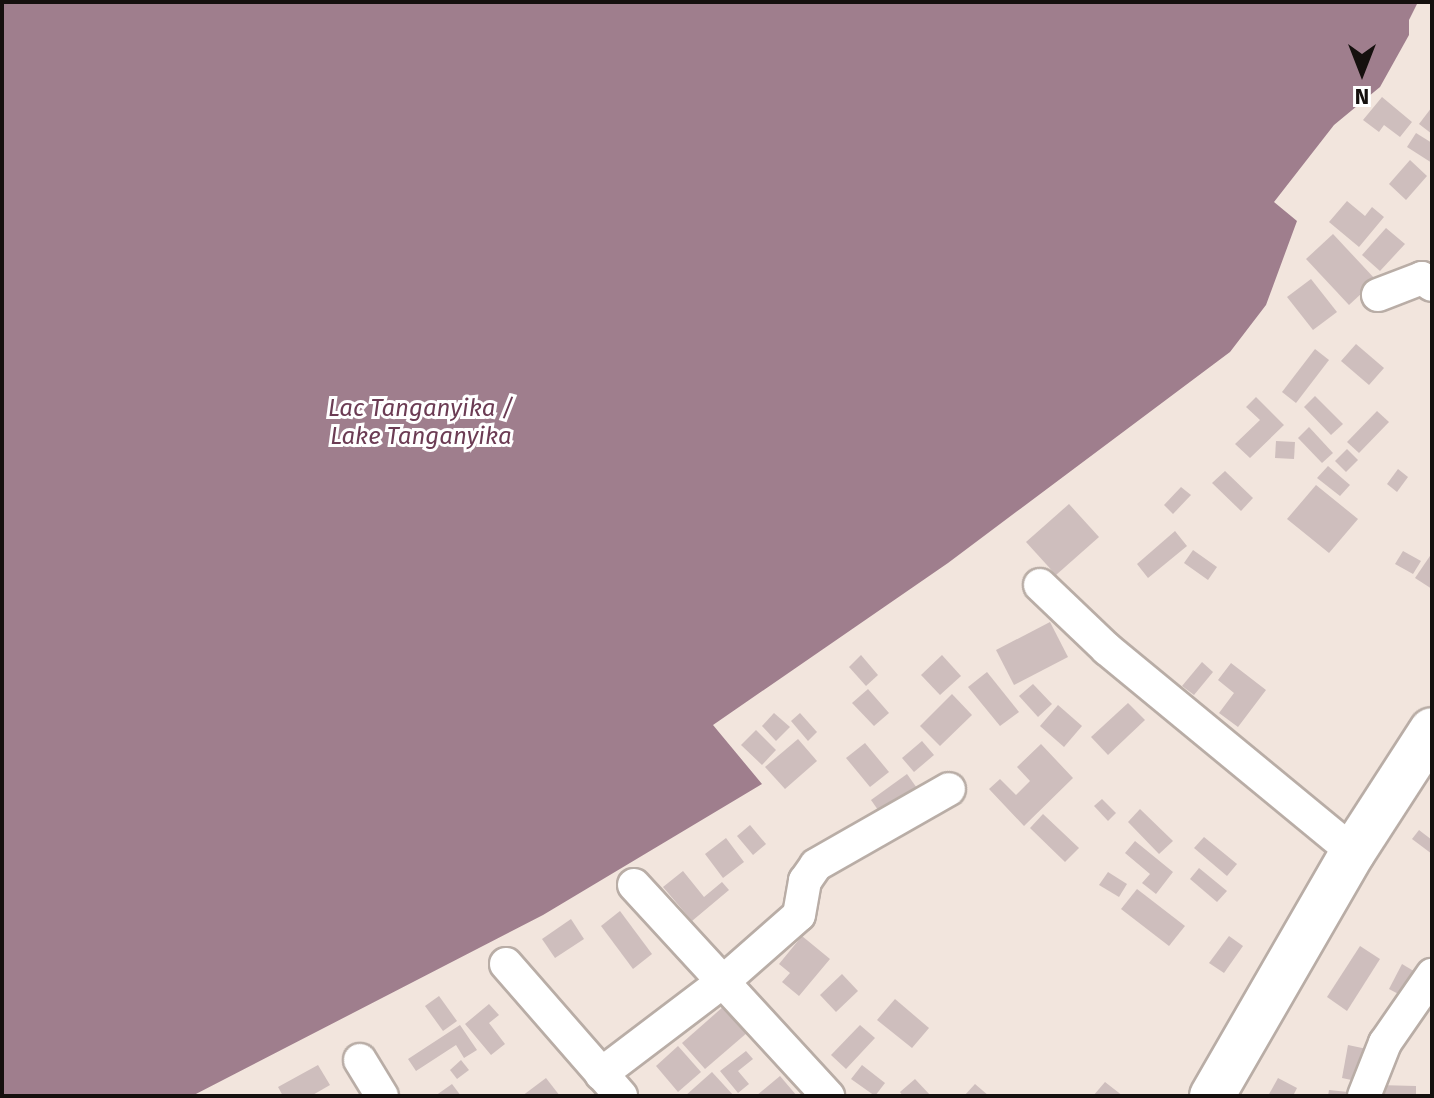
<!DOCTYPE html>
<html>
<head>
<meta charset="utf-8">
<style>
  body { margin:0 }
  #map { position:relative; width:1434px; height:1098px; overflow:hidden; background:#f2e5dd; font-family:"Fira Sans",sans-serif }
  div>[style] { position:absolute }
  .water>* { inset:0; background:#9f7e8d }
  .building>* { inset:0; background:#cebebd }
  .roads { filter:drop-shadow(2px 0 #b9ada6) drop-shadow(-2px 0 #b9ada6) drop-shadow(0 2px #b9ada6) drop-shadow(0 -2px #b9ada6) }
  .minor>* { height:32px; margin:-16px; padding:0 16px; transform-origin:16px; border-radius:16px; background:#fff }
  .trunk>* { height:44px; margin:-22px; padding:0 22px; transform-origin:22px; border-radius:22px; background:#fff }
  span { translate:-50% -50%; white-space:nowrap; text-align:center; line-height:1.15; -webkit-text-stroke:6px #fff; paint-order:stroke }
  .water-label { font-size:24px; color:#6c3c54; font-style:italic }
  .frame { position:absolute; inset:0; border:4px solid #15100e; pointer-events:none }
  .north { position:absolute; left:1322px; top:32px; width:80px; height:80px; -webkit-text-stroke:6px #fff; paint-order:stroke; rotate:180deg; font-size:22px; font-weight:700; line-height:32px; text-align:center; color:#15100e }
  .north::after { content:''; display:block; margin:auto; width:28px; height:36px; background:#15100e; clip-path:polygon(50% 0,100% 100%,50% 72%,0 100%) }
</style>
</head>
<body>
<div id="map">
  <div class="water">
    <div style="clip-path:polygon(2px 2px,1418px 2px,1409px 20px,1409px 35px,1380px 87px,1334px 125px,1274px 202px,1297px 221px,1266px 305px,1230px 352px,948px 563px,713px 725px,762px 784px,543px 915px,192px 1096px,2px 1096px)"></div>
  </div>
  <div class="building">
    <div style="clip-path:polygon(1382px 97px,1412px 122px,1400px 137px,1384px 125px,1379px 132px,1363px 120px)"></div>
    <div style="clip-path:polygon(1432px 107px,1432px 134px,1419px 124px)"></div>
    <div style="clip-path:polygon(1416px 133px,1432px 143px,1432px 163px,1407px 147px)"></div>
    <div style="clip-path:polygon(1410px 160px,1427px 176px,1406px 200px,1389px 184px)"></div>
    <div style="clip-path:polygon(1347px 201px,1365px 216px,1372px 207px,1384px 217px,1359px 247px,1329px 222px)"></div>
    <div style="clip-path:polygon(1386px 228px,1405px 244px,1380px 271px,1362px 255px)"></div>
    <div style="clip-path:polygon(1333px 234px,1376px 280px,1349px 305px,1306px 259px)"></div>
    <div style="clip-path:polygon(1311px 279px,1337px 312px,1313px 330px,1287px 297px)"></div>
    <div style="clip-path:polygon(1356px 344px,1384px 368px,1369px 385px,1341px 361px)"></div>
    <div style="clip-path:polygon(1315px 349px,1329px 360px,1296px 403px,1282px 392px)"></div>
    <div style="clip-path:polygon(1315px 396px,1343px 424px,1331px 435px,1304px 407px)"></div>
    <div style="clip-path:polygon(1256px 397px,1284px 425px,1250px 458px,1235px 444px,1260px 420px,1246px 407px)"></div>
    <div style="clip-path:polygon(1377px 411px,1389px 422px,1359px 453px,1347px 442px)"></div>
    <div style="clip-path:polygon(1309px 427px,1333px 453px,1322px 463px,1298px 438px)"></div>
    <div style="clip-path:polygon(1276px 441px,1295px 442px,1294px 459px,1275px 458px)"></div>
    <div style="clip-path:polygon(1347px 449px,1358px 460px,1346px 472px,1335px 461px)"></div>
    <div style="clip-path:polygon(1328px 466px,1350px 485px,1340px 496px,1317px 478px)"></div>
    <div style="clip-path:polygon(1398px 469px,1408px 477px,1397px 492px,1387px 484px)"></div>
    <div style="clip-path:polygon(1225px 471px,1253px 498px,1241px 511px,1212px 483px)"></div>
    <div style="clip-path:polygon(1316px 485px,1358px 519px,1329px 553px,1287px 519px)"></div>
    <div style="clip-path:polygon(1181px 487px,1191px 495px,1173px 514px,1164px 505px)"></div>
    <div style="clip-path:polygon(1069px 504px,1099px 537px,1056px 575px,1026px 542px)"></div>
    <div style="clip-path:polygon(1175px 531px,1187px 546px,1148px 578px,1137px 564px)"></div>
    <div style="clip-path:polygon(1193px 550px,1217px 567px,1208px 580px,1184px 563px)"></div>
    <div style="clip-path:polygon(1403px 551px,1421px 561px,1413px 574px,1395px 564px)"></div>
    <div style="clip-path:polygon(1432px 553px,1432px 589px,1415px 578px)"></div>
    <div style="clip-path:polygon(1050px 622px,1068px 657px,1014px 685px,996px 650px)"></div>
    <div style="clip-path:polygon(861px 655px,878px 675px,866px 686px,849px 667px)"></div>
    <div style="clip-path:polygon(942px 655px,961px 676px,940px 695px,921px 675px)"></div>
    <div style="clip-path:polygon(1202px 662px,1213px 672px,1194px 695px,1182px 686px)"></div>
    <div style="clip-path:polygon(1231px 663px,1266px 690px,1238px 727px,1219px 713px,1234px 693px,1218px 680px)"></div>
    <div style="clip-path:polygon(987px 672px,1019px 712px,1000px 726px,968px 687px)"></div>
    <div style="clip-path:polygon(1033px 684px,1052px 704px,1038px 717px,1019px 696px)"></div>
    <div style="clip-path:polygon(868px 689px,889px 713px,874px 726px,852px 703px)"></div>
    <div style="clip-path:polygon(952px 694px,972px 715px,940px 746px,920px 726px)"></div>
    <div style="clip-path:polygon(1128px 703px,1145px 720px,1108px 755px,1091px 737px)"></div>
    <div style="clip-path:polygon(1058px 705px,1082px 726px,1064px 747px,1040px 726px)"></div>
    <div style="clip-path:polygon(774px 713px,790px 727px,776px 741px,762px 726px)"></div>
    <div style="clip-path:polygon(800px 713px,817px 732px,808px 741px,791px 721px)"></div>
    <div style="clip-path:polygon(756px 730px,776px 750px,762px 765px,741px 745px)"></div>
    <div style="clip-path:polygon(798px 739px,817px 761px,785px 789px,765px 767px)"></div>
    <div style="clip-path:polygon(922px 741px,934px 755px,914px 772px,902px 758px)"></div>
    <div style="clip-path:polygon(865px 743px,889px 772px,870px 787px,846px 758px)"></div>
    <div style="clip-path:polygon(1041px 744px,1073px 778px,1024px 826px,989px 789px,1000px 779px,1016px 795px,1030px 781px,1017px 767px)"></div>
    <div style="clip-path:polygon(907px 774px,919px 791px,883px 817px,871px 800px)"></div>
    <div style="clip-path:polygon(1102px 799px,1116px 813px,1108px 821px,1094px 806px)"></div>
    <div style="clip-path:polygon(1140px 809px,1173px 841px,1159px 854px,1128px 822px)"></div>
    <div style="clip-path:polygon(1043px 814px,1079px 848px,1065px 862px,1030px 828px)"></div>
    <div style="clip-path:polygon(750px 825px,766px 844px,753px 855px,737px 836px)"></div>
    <div style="clip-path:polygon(1419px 830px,1432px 840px,1432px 854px,1412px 839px)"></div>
    <div style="clip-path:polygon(1204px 837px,1237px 864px,1227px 876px,1194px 848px)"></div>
    <div style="clip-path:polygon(726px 838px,744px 862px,723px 878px,705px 854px)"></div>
    <div style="clip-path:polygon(1135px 841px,1173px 872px,1156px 894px,1142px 883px,1150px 874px,1125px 853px)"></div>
    <div style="clip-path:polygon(1199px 868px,1227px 891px,1217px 902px,1190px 879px)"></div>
    <div style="clip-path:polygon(683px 871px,704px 897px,722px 882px,729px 890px,692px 921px,663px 887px)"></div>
    <div style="clip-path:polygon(1108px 872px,1127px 884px,1119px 897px,1099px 885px)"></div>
    <div style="clip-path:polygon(1137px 889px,1185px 926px,1169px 946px,1121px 909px)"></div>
    <div style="clip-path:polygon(620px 911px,652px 954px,633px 969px,601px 926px)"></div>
    <div style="clip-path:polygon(571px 919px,584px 939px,555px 958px,542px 939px)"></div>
    <div style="clip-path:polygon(802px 936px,830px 959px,799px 996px,782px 982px,790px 973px,779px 964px)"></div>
    <div style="clip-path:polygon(1229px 936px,1243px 946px,1224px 973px,1209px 963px)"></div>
    <div style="clip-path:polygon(1360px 946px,1380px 959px,1347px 1011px,1327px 997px)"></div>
    <div style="clip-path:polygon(1402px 964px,1417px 973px,1404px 997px,1389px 989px)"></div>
    <div style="clip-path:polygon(842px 974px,858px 991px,836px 1012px,820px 995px)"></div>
    <div style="clip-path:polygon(439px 996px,457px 1021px,443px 1031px,425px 1006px)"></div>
    <div style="clip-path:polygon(895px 999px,929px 1028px,912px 1048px,877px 1020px)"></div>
    <div style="clip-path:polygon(489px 1004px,499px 1015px,489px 1023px,505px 1044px,491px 1055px,465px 1024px)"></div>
    <div style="clip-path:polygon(724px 1006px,748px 1032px,705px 1069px,682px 1043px)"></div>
    <div style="clip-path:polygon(460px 1025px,477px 1050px,464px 1058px,456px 1045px,416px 1071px,408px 1059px)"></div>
    <div style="clip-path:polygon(860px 1025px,875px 1038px,846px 1069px,831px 1055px)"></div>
    <div style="clip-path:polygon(1348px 1045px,1367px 1049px,1361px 1082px,1342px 1078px)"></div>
    <div style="clip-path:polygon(678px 1046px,701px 1072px,678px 1092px,656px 1066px)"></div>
    <div style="clip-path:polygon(746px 1051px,753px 1059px,738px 1071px,749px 1084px,738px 1093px,720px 1071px)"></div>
    <div style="clip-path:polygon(461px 1060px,469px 1070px,457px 1079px,450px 1070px)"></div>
    <div style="clip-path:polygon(318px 1065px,330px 1085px,311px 1096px,283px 1096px,278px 1087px)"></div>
    <div style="clip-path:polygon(862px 1065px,885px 1083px,875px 1096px,851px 1079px)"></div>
    <div style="clip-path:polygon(712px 1072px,734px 1096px,685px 1096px)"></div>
    <div style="clip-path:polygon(780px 1076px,797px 1096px,756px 1096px)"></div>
    <div style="clip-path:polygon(546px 1078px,560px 1096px,522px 1096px)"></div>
    <div style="clip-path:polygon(1278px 1078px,1297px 1088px,1293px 1096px,1268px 1096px)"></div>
    <div style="clip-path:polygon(915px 1079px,931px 1096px,903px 1096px,900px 1092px)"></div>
    <div style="clip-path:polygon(1105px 1082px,1123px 1096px,1093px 1096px)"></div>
    <div style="clip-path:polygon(452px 1084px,461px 1096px,435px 1096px)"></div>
    <div style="clip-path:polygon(975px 1084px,989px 1096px,964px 1096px)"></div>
    <div style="clip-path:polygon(1378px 1085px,1416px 1086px,1416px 1096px,1377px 1096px)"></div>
    <div style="clip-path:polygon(1329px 1090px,1348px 1092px,1348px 1096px,1328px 1096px)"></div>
  </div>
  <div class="roads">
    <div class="minor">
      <div style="left:1378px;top:295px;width:47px;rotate:-21.1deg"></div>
      <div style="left:1422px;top:278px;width:12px;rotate:35deg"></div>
      <div style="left:1040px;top:585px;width:93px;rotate:43.7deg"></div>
      <div style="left:1107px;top:649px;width:319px;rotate:39.5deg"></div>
      <div style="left:634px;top:885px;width:287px;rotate:47.4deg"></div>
      <div style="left:506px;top:964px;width:175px;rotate:48.9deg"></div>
      <div style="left:360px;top:1060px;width:42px;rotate:58.6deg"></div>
      <div style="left:601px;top:1074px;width:156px;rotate:-37.2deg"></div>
      <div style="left:725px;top:980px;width:98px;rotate:-41.3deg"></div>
      <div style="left:799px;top:915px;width:35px;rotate:-80deg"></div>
      <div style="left:805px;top:881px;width:19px;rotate:-55deg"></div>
      <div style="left:816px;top:865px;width:153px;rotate:-29.7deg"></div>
      <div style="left:1364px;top:1096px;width:57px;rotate:-68.4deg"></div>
      <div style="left:1385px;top:1043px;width:83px;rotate:-55.3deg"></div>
    </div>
    <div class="trunk">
      <div style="left:1212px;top:1096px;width:282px;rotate:-60deg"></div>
      <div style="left:1353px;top:852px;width:145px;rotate:-57.1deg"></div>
    </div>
  </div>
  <div class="water-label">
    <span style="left:421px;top:423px">Lac Tanganyika /<br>Lake Tanganyika</span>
  </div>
  <div class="frame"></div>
  <div class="north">N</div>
</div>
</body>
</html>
